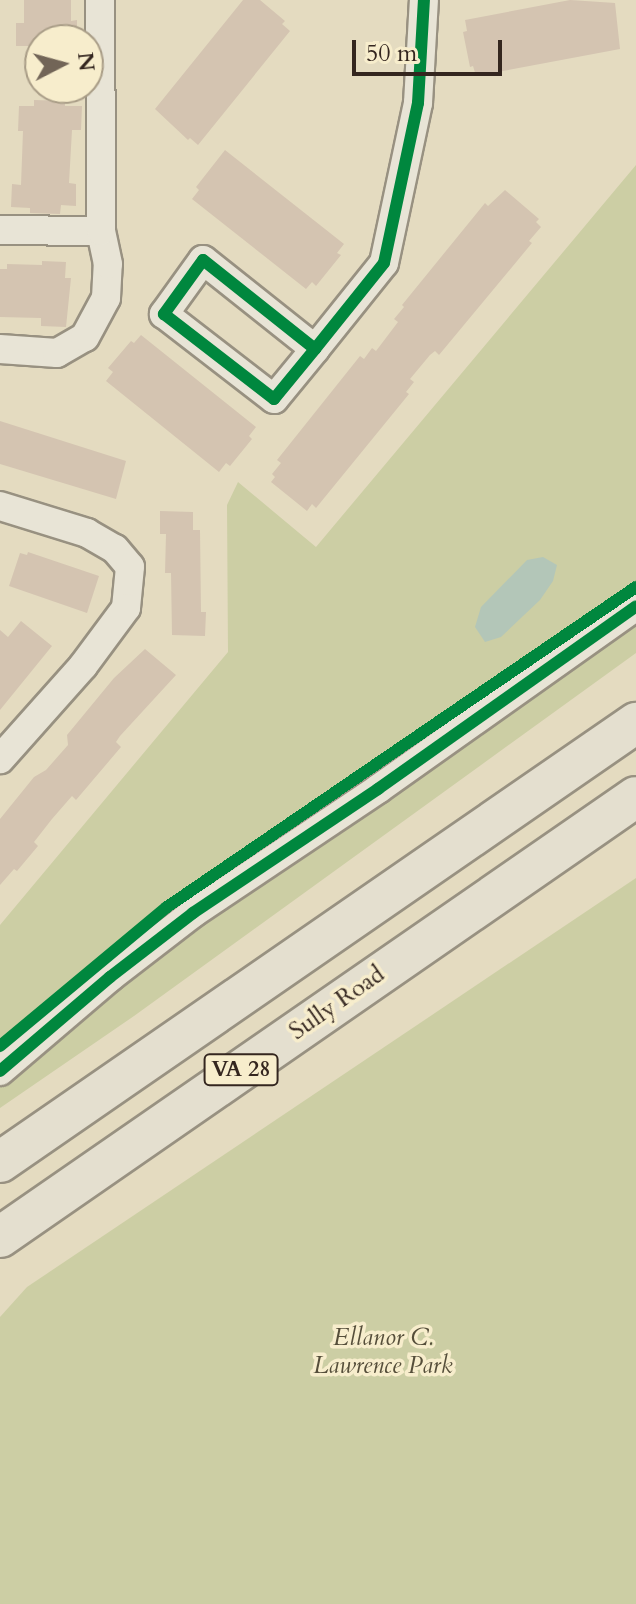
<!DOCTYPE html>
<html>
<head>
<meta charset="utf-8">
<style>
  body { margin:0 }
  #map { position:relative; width:636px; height:1604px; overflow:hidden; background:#e4dbc0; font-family:Cardo,serif }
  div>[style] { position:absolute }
  .green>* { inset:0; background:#cccea4 }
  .water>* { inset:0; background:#b3c6b8 }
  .building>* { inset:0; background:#d4c4b1 }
  .roads { filter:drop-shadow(2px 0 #989181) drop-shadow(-2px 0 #989181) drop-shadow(0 2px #989181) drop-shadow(0 -2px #989181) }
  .minor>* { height:28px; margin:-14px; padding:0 14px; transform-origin:14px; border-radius:14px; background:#e8e4d6 }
  .highway>* { height:40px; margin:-20px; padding:0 20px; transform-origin:20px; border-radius:20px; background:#e4dfcf }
  .cycleway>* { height:12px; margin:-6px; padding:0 6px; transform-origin:6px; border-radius:6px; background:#00873e }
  span { translate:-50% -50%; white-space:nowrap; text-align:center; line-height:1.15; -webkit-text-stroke:7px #f7edcc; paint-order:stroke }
  .shield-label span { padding:2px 6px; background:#f7edcc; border:2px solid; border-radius:6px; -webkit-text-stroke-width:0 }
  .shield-label { font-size:22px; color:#34261f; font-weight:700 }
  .street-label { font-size:24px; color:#34261f }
  .park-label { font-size:24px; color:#554e3a; font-style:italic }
  .north { position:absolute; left:24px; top:24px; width:80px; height:80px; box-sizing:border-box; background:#f7edcc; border:2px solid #a99d87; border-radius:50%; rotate:84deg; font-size:22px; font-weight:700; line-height:32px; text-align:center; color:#34261f }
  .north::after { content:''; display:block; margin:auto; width:28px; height:36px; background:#726557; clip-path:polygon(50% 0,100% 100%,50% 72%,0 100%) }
  .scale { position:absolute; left:352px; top:40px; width:150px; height:36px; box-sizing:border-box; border:4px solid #34261f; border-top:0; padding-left:10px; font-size:24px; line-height:28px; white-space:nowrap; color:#34261f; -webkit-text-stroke:6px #f7edcc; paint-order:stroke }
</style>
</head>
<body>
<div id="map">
  <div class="green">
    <div style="clip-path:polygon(636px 165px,636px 653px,134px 1016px,0 1108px,0 925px,228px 652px,227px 505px,238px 482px,316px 547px)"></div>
    <div style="clip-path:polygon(636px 878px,636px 1604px,0 1604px,0 1317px,27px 1287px)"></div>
  </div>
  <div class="water">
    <div style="clip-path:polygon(543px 557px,557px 565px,553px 581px,540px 600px,501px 637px,485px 642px,475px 627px,481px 607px,527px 560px)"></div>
  </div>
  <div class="building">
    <div style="clip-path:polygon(24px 0,71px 0,71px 21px,77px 20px,77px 40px,40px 40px,40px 46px,16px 46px,16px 23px,24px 23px)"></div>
    <div style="clip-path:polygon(243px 0,260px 0,285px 21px,282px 24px,290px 31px,198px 145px,190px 138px,188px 140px,155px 109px)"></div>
    <div style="clip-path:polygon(570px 0,615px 3px,620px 49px,476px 76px,473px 66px,470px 67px,463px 32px,467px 31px,465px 20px)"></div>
    <div style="clip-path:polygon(34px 100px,65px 101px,65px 106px,82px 106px,81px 130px,72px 130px,69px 183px,76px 184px,76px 206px,61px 205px,60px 214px,30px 213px,30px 208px,11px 207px,12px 184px,21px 185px,23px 131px,18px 131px,19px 106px,34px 106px)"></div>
    <div style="clip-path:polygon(225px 150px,344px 244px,337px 253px,341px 255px,316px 286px,312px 282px,306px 289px,192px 199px,199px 190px,196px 187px)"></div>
    <div style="clip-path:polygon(505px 190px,539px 219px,536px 222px,541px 227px,529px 241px,532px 243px,439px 355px,435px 351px,430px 355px,410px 379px,414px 382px,406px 392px,409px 394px,316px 508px,312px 504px,307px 511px,271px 482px,275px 477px,272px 474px,281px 463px,277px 460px,360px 356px,364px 359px,372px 348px,376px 351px,398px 322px,394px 319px,404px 307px,402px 305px,485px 203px,488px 206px)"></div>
    <div style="clip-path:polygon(42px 261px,66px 262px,65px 278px,71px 278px,66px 327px,41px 326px,41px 318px,0 317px,0 269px,7px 269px,7px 264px,42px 265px)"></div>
    <div style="clip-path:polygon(141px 335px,256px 427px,249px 436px,252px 439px,230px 466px,226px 463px,219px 472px,106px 381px,113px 372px,108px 368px,131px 341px,134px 343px)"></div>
    <div style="clip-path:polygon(0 421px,126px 461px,116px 499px,0 464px)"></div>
    <div style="clip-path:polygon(160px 511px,193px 512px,193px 530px,200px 530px,201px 612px,206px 612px,205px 636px,172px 635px,171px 573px,165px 573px,166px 534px,160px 534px)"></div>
    <div style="clip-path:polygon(28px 552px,99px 576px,87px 613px,9px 586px,20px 553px,27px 555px)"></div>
    <div style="clip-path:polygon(21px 621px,52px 646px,0 710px,0 630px,8px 637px)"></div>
    <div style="clip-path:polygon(145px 649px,176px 675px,120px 736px,116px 742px,121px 747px,76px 800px,72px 796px,52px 819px,34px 842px,38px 846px,17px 871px,14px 869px,0 885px,0 819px,34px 777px,46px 770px,68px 745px,67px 735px,114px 678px)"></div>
  </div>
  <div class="roads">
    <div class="minor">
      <div style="left:0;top:230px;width:101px;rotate:0.6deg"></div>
      <div style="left:0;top:349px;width:57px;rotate:4deg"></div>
      <div style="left:57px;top:353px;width:32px;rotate:-30deg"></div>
      <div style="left:85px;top:337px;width:44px;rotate:-61.7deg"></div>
      <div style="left:106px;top:298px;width:34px;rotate:-87deg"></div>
      <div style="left:108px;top:264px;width:34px;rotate:-102deg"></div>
      <div style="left:101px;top:231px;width:231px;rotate:-90.2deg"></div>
      <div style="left:315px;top:349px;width:143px;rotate:-141.5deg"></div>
      <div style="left:203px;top:260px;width:67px;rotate:125.8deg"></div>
      <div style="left:164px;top:314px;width:139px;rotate:37.7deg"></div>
      <div style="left:274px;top:399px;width:65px;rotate:-50.6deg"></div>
      <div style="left:315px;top:349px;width:110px;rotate:-51.3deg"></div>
      <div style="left:384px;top:263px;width:164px;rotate:-78deg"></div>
      <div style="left:418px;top:103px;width:103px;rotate:-86.7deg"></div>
      <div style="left:0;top:506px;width:91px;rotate:17.2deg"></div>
      <div style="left:87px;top:533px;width:32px;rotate:30deg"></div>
      <div style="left:115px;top:549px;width:23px;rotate:50deg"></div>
      <div style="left:130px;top:567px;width:41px;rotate:95.6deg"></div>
      <div style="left:126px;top:608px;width:72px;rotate:126.6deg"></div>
      <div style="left:83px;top:666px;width:125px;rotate:131.7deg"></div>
      <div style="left:0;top:1071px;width:145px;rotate:-40.5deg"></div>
      <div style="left:110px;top:977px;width:105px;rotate:-37.6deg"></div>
      <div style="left:193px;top:913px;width:223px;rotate:-33.8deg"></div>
      <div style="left:378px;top:789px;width:316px;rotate:-35.3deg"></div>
    </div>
    <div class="highway">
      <div style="left:0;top:1162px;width:773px;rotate:-34.62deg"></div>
      <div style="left:0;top:1237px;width:773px;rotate:-34.68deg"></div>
    </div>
  </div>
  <div class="cycleway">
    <div style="left:315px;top:349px;width:143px;rotate:-141.5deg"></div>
    <div style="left:203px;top:260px;width:67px;rotate:125.8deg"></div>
    <div style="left:164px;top:314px;width:139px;rotate:37.7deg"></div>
    <div style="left:274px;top:399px;width:65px;rotate:-50.6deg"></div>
    <div style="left:315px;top:349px;width:110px;rotate:-51.3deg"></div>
    <div style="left:384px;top:263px;width:164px;rotate:-78deg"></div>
    <div style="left:418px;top:103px;width:103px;rotate:-86.7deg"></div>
    <div style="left:0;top:1046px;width:217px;rotate:-39.8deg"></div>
    <div style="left:167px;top:907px;width:568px;rotate:-34.31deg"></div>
    <div style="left:0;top:1071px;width:145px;rotate:-40.5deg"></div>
    <div style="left:110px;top:977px;width:105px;rotate:-37.6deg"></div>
    <div style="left:193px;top:913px;width:223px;rotate:-33.8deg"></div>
    <div style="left:378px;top:789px;width:316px;rotate:-35.3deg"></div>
  </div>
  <div class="shield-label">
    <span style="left:241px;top:1070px">VA 28</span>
  </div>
  <div class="street-label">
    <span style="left:337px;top:1003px;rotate:-35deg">Sully Road</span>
  </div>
  <div class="park-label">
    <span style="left:383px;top:1352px">Ellanor C.<br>Lawrence Park</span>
  </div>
  <div class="north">N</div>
  <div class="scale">50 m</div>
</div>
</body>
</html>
